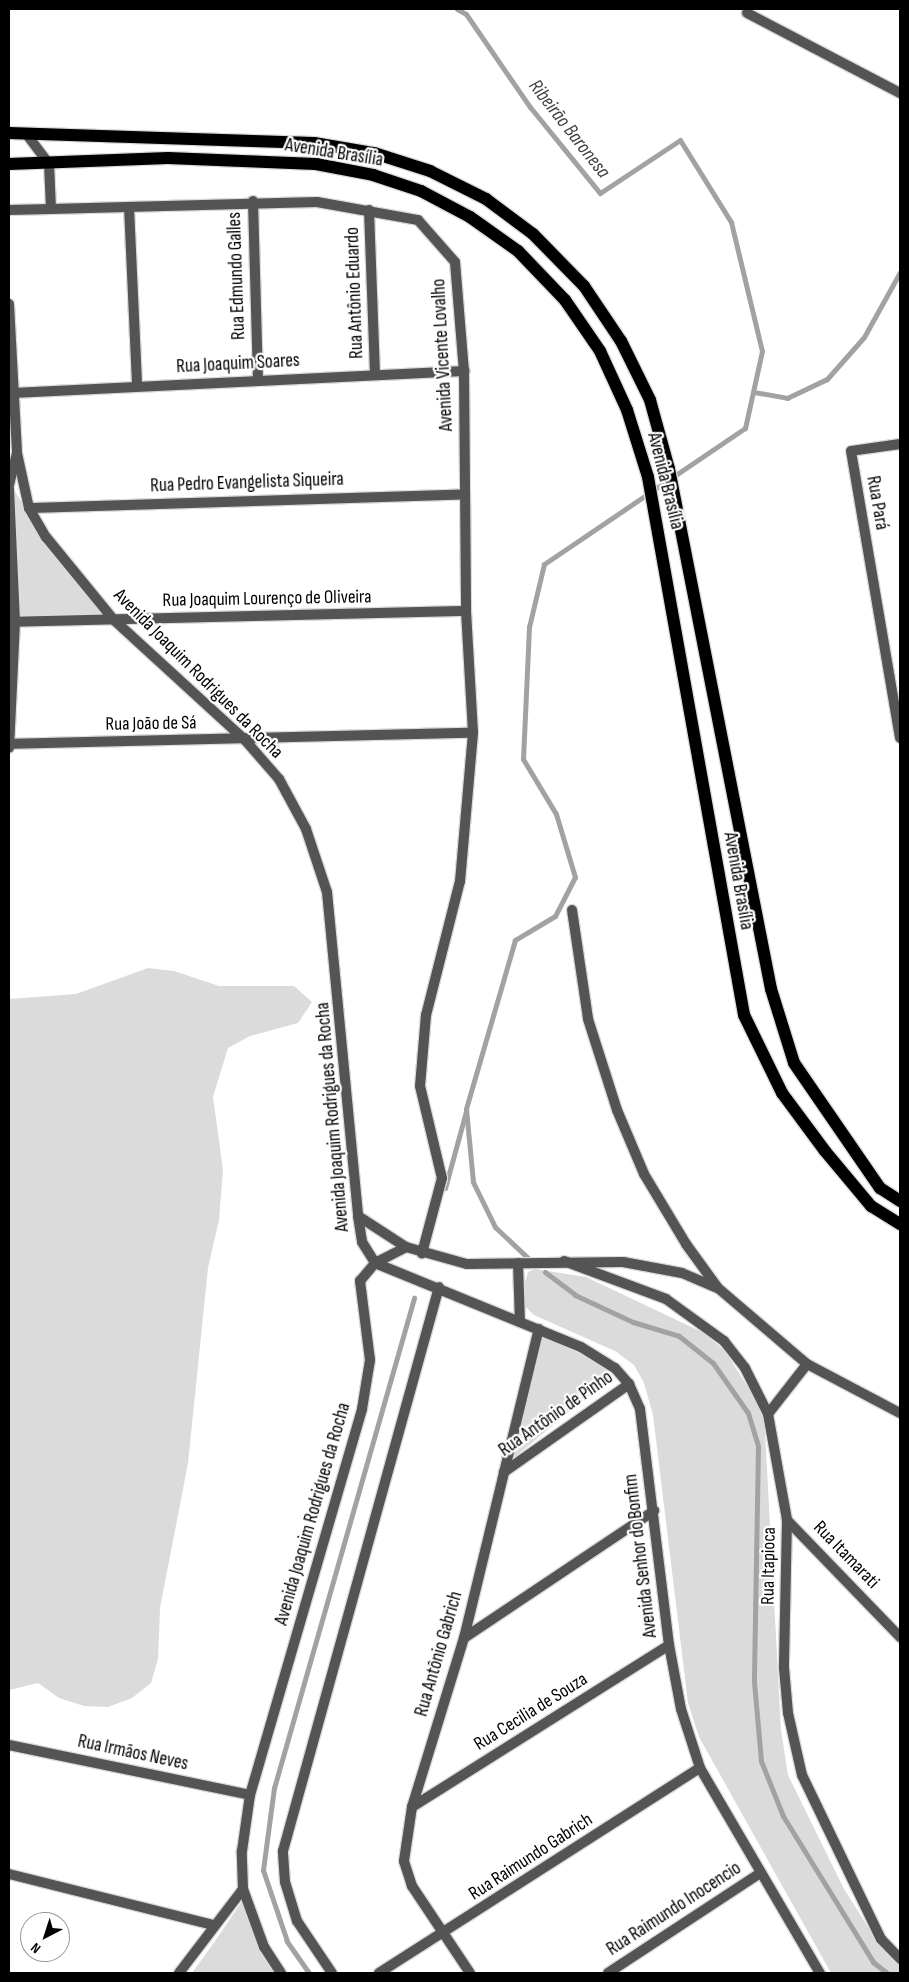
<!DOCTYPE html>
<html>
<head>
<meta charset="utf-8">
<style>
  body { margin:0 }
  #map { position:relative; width:909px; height:1982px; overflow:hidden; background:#fff; font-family:"Sofia Sans Condensed",sans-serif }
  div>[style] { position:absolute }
  .green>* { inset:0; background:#dbdbdb }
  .stream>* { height:5px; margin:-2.5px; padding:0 2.5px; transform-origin:2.5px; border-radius:2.5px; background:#a2a2a2 }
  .roads { filter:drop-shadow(1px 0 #dbdbdb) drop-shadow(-1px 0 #dbdbdb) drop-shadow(0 1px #dbdbdb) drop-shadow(0 -1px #dbdbdb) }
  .minor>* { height:10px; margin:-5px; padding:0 5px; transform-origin:5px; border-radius:5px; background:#545454 }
  .tertiary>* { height:10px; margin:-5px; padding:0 5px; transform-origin:5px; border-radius:5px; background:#545454 }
  .primary>* { height:12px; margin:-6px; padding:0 6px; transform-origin:6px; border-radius:6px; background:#000 }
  span { translate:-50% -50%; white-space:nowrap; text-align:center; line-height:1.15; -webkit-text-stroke:4.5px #fff; paint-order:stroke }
  .street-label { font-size:19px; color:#000 }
  .water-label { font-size:20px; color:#434343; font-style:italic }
  .frame { position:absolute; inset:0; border:10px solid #000; pointer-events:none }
  .north { position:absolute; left:20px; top:1912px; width:50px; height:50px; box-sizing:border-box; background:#fff; border:1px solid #999; border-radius:50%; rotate:220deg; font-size:14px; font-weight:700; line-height:20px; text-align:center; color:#000 }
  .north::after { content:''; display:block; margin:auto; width:18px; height:22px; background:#000; clip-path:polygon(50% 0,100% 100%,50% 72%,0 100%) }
</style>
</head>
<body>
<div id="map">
  <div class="green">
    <div style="clip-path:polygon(13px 488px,51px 551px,104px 616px,19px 616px)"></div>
    <div style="clip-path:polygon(148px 968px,174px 971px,219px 986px,294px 986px,312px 1002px,298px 1023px,250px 1036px,228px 1048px,213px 1097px,223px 1170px,219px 1220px,208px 1268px,188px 1463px,160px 1608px,158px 1659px,151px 1683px,132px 1698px,108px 1707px,84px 1706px,59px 1698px,38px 1683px,9px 1690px,9px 999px,76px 994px)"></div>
    <div style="clip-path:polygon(535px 1269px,586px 1277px,702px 1332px,725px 1351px,764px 1413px,781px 1730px,788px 1775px,844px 1889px,877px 1941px,900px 1966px,900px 1973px,831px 1973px,699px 1737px,688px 1703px,653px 1415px,644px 1383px,634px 1365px,615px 1351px,534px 1315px,525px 1306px,523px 1289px,528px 1272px)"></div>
    <div style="clip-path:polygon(541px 1337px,592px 1357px,616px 1373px,510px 1461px)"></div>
    <div style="clip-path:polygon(243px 1900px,275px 1973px,192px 1973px,215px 1941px)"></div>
  </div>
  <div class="stream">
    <div style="left:457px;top:9px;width:10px;rotate:29deg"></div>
    <div style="left:466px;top:14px;width:113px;rotate:55.5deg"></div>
    <div style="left:530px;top:107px;width:111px;rotate:50.9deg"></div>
    <div style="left:600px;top:193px;width:96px;rotate:-33.5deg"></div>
    <div style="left:680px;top:140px;width:97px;rotate:58.1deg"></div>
    <div style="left:731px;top:222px;width:133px;rotate:76.5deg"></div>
    <div style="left:762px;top:351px;width:79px;rotate:102.4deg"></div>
    <div style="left:745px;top:428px;width:243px;rotate:145.9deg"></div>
    <div style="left:544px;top:564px;width:65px;rotate:103.4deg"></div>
    <div style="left:529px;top:627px;width:132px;rotate:92.6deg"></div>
    <div style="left:523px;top:759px;width:64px;rotate:59deg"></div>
    <div style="left:556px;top:814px;width:66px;rotate:73.2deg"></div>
    <div style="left:575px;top:877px;width:44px;rotate:117.1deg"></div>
    <div style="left:555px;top:916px;width:47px;rotate:149deg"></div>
    <div style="left:515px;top:940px;width:176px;rotate:106.2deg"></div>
    <div style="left:466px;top:1109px;width:73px;rotate:84.5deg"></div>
    <div style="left:473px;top:1182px;width:50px;rotate:63.9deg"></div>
    <div style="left:495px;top:1227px;width:48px;rotate:43.3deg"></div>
    <div style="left:754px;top:392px;width:34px;rotate:10deg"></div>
    <div style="left:787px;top:398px;width:44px;rotate:-25.4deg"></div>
    <div style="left:827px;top:379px;width:56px;rotate:-48.6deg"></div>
    <div style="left:864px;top:337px;width:74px;rotate:-61deg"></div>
    <div style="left:445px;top:1188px;width:80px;rotate:-74.7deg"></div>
    <div style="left:545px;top:1272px;width:38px;rotate:37deg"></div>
    <div style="left:575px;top:1295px;width:64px;rotate:25deg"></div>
    <div style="left:633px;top:1322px;width:48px;rotate:16.9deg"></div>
    <div style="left:679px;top:1336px;width:43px;rotate:38.5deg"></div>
    <div style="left:713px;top:1363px;width:61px;rotate:55deg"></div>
    <div style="left:748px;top:1413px;width:34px;rotate:73deg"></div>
    <div style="left:758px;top:1446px;width:236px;rotate:91deg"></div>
    <div style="left:754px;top:1682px;width:79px;rotate:84.9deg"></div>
    <div style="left:761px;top:1761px;width:59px;rotate:68.2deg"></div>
    <div style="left:783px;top:1816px;width:172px;rotate:58.3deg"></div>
    <div style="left:873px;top:1962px;width:18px;rotate:38deg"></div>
    <div style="left:309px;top:1973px;width:39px;rotate:-125deg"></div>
    <div style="left:287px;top:1941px;width:75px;rotate:-108.7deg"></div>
    <div style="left:263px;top:1870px;width:83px;rotate:-82.4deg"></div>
    <div style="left:274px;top:1788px;width:510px;rotate:-74.05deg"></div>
  </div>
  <div class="roads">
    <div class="minor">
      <div style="left:747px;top:13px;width:173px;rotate:27.6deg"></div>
      <div style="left:253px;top:201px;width:179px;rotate:88.4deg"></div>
      <div style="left:129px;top:207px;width:179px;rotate:87.4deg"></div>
      <div style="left:51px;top:209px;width:266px;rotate:-1.5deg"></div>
      <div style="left:317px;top:202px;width:103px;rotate:10.1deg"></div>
      <div style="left:418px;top:220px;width:56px;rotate:48.6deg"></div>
      <div style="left:455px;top:262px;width:109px;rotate:85.3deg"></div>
      <div style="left:464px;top:371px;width:240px;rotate:89.5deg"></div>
      <div style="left:466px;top:611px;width:122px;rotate:86.7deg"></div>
      <div style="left:473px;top:733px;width:149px;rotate:95deg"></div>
      <div style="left:460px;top:881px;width:138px;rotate:104.2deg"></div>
      <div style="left:426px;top:1015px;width:71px;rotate:94.8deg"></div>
      <div style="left:420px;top:1086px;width:95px;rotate:76.6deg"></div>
      <div style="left:442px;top:1178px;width:78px;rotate:104.9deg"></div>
      <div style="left:369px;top:210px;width:165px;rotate:87.9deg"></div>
      <div style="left:13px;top:393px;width:452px;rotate:-2.8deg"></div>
      <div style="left:900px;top:444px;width:49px;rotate:171.9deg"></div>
      <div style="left:851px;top:451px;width:291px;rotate:80.3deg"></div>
      <div style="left:9px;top:485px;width:33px;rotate:-76deg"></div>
      <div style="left:9px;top:489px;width:133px;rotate:87.4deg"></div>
      <div style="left:15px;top:622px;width:126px;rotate:92.7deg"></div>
      <div style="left:29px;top:508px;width:436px;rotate:-1.8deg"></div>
      <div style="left:9px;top:622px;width:457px;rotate:-1.4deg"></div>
      <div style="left:9px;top:744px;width:464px;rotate:-1.4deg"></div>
      <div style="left:572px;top:910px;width:110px;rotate:81.6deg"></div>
      <div style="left:588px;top:1019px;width:96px;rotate:72.3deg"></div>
      <div style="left:617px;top:1110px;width:69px;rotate:67.1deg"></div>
      <div style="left:644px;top:1174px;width:82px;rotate:59deg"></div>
      <div style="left:686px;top:1244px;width:54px;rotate:54deg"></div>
      <div style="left:718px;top:1288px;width:117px;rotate:40.5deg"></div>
      <div style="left:807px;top:1364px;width:105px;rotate:27.8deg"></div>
      <div style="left:358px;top:1216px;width:57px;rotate:32.9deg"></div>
      <div style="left:406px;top:1247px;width:63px;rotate:15.6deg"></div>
      <div style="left:467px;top:1264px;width:156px;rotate:-0.7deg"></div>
      <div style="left:623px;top:1262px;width:60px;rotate:10.6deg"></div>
      <div style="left:682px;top:1273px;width:38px;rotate:23deg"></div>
      <div style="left:564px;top:1261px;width:109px;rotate:20.4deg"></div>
      <div style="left:666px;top:1299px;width:72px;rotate:35.9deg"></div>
      <div style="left:724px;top:1341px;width:34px;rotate:52deg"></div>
      <div style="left:745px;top:1368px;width:51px;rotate:63.4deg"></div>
      <div style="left:768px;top:1414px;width:108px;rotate:79.8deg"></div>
      <div style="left:787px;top:1520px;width:148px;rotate:91.2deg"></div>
      <div style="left:784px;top:1668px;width:45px;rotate:84.9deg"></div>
      <div style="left:788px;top:1713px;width:64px;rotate:77.3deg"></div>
      <div style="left:802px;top:1775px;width:182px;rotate:64.3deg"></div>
      <div style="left:881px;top:1939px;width:28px;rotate:46deg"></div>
      <div style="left:375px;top:1263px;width:35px;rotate:-27deg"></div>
      <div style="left:768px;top:1414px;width:63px;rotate:-52deg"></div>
      <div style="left:504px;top:1472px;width:153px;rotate:-35.1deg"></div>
      <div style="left:787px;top:1520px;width:163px;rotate:46deg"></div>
      <div style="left:464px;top:1638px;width:229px;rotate:-33.8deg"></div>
      <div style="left:9px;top:1745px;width:246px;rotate:11.7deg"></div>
      <div style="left:412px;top:1807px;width:304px;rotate:-32.2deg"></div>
      <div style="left:379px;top:1973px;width:381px;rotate:-32.6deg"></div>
      <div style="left:470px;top:1973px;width:105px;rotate:-123.7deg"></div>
      <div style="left:412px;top:1886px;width:26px;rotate:-108deg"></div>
      <div style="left:404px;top:1861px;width:55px;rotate:-81.6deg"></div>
      <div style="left:412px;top:1807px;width:177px;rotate:-72.9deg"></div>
      <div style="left:464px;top:1638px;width:318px;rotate:-76.4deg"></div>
      <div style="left:608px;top:1973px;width:182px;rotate:-33.3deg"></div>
    </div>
    <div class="tertiary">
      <div style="left:9px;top:210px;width:42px;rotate:-1.4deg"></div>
      <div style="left:51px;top:209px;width:45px;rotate:-92.5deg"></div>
      <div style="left:49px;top:164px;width:39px;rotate:-127deg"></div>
      <div style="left:9px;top:304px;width:149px;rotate:86.9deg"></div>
      <div style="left:17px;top:453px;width:56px;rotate:77.7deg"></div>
      <div style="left:29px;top:508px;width:34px;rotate:60deg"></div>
      <div style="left:46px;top:537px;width:107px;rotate:50.7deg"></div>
      <div style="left:114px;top:620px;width:178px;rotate:42.5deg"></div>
      <div style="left:245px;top:740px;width:52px;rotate:48.9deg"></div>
      <div style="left:279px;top:779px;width:57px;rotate:61.6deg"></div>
      <div style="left:306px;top:829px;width:66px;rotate:71.6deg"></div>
      <div style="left:327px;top:892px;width:325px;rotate:84.5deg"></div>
      <div style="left:358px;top:1216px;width:26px;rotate:81deg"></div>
      <div style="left:362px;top:1242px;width:25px;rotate:58deg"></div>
      <div style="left:375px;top:1263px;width:222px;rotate:22.2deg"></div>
      <div style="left:581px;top:1347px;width:40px;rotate:32deg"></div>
      <div style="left:615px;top:1368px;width:21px;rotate:49deg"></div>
      <div style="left:629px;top:1384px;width:27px;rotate:66deg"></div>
      <div style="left:640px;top:1409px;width:238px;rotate:83deg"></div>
      <div style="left:669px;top:1645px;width:65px;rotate:79.4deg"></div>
      <div style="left:681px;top:1709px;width:62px;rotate:72.1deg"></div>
      <div style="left:700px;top:1768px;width:238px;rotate:59.7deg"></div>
      <div style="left:518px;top:1263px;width:59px;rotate:88.1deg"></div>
      <div style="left:9px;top:1874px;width:210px;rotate:14deg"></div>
      <div style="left:179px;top:1973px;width:106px;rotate:-52.7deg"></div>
      <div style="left:281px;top:1973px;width:31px;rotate:-123deg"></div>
      <div style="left:264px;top:1947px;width:62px;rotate:-109.9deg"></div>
      <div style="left:243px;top:1889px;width:38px;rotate:-92deg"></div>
      <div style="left:242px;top:1851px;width:57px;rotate:-81.9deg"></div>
      <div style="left:250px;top:1795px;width:402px;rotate:-73.8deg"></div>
      <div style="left:362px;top:1409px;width:50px;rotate:-80.7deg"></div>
      <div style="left:370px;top:1360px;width:80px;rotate:-97.2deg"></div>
      <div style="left:360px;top:1281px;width:23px;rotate:-50deg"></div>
      <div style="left:332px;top:1973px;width:63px;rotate:-123.9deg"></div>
      <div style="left:297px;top:1921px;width:41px;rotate:-107.1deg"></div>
      <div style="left:285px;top:1882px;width:31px;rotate:-94deg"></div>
      <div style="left:283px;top:1851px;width:585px;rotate:-74.54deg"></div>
    </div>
    <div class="primary">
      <div style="left:9px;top:133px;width:305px;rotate:1.9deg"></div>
      <div style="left:314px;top:143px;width:61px;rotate:9.5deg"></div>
      <div style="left:374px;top:153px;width:59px;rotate:17.8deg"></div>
      <div style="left:430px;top:171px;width:63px;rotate:26.6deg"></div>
      <div style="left:486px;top:199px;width:59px;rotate:36.7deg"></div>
      <div style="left:533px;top:234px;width:73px;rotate:45.6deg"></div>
      <div style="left:584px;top:286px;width:66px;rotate:56.1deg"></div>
      <div style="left:621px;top:341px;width:66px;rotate:63.8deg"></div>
      <div style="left:650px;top:400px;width:72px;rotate:74.6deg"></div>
      <div style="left:669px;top:469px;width:530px;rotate:78.9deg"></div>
      <div style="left:771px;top:989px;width:77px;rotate:72.7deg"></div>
      <div style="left:794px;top:1063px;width:152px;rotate:55.5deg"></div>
      <div style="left:880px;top:1188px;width:24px;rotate:33deg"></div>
      <div style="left:9px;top:164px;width:159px;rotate:-2.2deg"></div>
      <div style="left:168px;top:158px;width:148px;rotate:2.3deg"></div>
      <div style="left:316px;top:164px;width:58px;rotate:10.9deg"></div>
      <div style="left:373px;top:175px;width:51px;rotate:18.4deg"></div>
      <div style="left:421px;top:191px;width:55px;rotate:28deg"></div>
      <div style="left:470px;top:217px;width:59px;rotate:35.3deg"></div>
      <div style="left:518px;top:251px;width:68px;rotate:46.2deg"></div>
      <div style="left:565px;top:300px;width:62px;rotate:55.5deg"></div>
      <div style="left:600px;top:351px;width:65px;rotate:65.4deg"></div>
      <div style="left:627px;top:410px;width:70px;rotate:72.6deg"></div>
      <div style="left:648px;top:477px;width:546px;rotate:79.88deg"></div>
      <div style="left:744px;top:1015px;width:87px;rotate:64deg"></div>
      <div style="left:782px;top:1093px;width:72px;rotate:53.4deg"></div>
      <div style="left:825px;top:1151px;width:72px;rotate:50.1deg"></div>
      <div style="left:871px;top:1206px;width:34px;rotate:32deg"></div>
    </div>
  </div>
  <div class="street-label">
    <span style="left:334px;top:153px;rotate:9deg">Avenida Brasília</span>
    <span style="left:237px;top:276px;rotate:-92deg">Rua Edmundo Galles</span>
    <span style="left:355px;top:293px;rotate:-92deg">Rua Antônio Eduardo</span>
    <span style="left:443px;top:355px;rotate:-93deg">Avenida Vicente Lovalho</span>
    <span style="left:238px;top:364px;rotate:-3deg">Rua Joaquim Soares</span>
    <span style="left:665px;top:481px;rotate:76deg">Avenida Brasília</span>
    <span style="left:247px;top:483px;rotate:-2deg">Rua Pedro Evangelista Siqueira</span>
    <span style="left:877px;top:503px;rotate:80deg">Rua Pará</span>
    <span style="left:267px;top:599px;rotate:-1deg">Rua Joaquim Lourenço de Oliveira</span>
    <span style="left:198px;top:674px;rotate:45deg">Avenida Joaquim Rodrigues da Rocha</span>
    <span style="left:151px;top:724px;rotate:-1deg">Rua João de Sá</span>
    <span style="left:738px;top:881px;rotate:80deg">Avenida Brasília</span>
    <span style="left:333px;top:1117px;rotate:-95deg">Avenida Joaquim Rodrigues da Rocha</span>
    <span style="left:556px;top:1414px;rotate:-35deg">Rua Antônio de Pinho</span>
    <span style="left:313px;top:1514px;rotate:-74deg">Avenida Joaquim Rodrigues da Rocha</span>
    <span style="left:846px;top:1555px;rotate:46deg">Rua Itamarati</span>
    <span style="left:641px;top:1556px;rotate:-97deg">Avenida Senhor do Bonfim</span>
    <span style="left:769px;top:1566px;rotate:-89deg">Rua Itapioca</span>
    <span style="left:439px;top:1654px;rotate:-74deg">Rua Antônio Gabrich</span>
    <span style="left:531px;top:1712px;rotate:-32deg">Rua Cecilia de Souza</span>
    <span style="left:133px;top:1753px;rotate:12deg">Rua Irmãos Neves</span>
    <span style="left:531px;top:1857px;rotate:-33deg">Rua Raimundo Gabrich</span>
    <span style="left:674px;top:1909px;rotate:-33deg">Rua Raimundo Inocencio</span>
  </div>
  <div class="water-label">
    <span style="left:569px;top:129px;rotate:52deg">Ribeirão Baronesa</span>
  </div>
  <div class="frame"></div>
  <div class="north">N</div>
</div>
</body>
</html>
